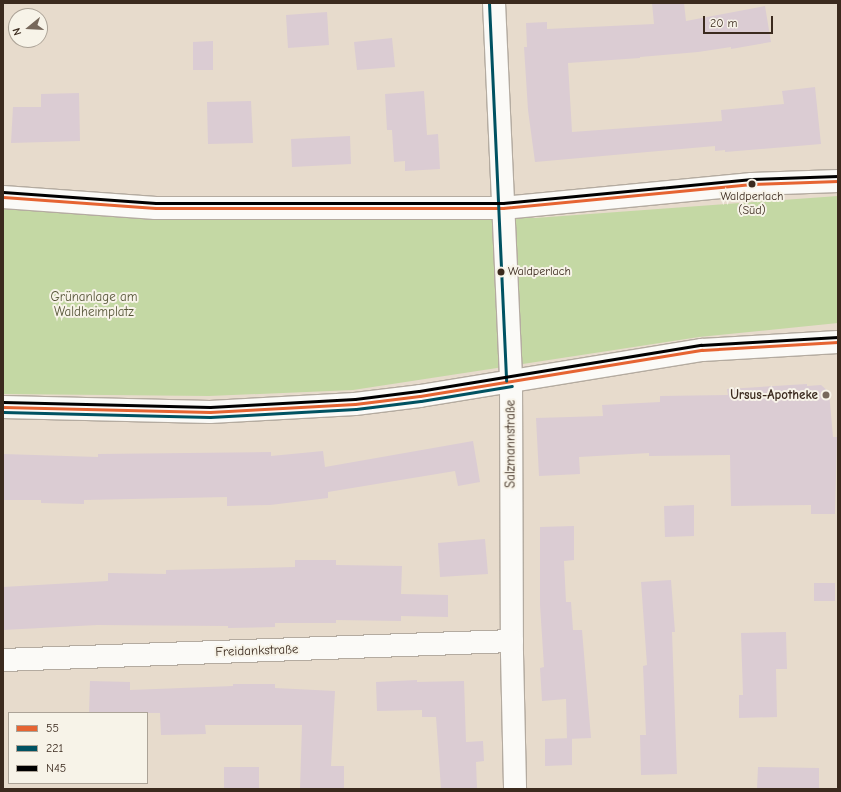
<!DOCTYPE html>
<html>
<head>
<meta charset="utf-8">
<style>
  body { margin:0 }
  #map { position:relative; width:841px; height:792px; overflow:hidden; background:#e7dbcc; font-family:"Comic Neue",sans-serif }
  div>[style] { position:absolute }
  .green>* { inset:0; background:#c4d8a4 }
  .building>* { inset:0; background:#dbccd3 }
  .roads { filter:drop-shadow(1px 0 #b4aba0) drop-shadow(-1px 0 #b4aba0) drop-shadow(0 1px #b4aba0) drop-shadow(0 -1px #b4aba0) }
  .minor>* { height:22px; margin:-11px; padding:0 11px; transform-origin:11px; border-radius:11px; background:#fbfaf7 }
  .bus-1>* { height:3px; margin:-1.5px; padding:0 1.5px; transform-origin:1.5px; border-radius:1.5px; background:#e66432 }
  .bus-2>* { height:3px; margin:-1.5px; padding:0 1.5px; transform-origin:1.5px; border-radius:1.5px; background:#005262 }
  .bus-3>* { height:3px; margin:-1.5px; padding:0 1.5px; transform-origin:1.5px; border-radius:1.5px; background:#000 }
  .dots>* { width:11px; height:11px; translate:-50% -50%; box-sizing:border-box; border:2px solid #f7f3e8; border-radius:50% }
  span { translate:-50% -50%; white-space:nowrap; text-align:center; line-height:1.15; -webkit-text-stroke:4px #f7f3e8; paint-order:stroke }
  .bus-label { font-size:12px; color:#3b2a1e }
  .left { translate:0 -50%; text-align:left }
  .park-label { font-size:13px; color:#565538 }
  .poi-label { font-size:13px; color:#3b2a1e; font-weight:700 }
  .right { translate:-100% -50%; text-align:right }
  .street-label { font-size:13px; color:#3b2a1e }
  .frame { position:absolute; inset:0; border:4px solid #3b2a1e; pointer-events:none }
  .legend { position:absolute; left:8px; top:712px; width:140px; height:72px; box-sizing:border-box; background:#f7f3e8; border:1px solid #aca397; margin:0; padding:5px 7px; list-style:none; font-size:12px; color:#3b2a1e }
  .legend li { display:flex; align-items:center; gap:8px; height:20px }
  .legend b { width:20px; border:1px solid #aca397 }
  .north { position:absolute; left:8px; top:8px; width:40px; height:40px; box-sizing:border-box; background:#f7f3e8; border:1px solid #aca397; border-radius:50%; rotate:252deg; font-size:11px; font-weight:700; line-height:16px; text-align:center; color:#3b2a1e }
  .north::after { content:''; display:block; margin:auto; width:14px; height:18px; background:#77685b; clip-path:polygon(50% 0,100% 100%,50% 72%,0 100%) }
  .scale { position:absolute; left:703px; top:16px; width:70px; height:18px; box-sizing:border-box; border:2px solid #3b2a1e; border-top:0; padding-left:5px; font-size:12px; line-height:14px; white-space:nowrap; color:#3b2a1e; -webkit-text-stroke:3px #f7f3e8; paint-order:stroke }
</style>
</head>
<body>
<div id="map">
  <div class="green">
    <div style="clip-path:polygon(838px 196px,838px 323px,699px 337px,353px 390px,209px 396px,3px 394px,3px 208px,154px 220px,477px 217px,535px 218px)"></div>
  </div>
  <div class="building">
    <div style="clip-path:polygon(652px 3px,684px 3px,686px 21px,765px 6px,771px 42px,731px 49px,731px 47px,698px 52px,640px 57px,640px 58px,568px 63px,572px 132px,722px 121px,721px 110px,784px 104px,782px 91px,815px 87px,821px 144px,725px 152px,725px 150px,715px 151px,715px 146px,535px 162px,528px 110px,524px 47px,527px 47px,526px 23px,547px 22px,547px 29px,654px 24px)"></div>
    <div style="clip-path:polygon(327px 12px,329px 45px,288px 48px,286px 15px)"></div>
    <div style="clip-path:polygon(392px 38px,395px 67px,357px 70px,354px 42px)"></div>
    <div style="clip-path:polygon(213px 41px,213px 70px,193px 70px,193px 42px)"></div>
    <div style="clip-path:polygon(424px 91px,427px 135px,438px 134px,440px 169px,405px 171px,405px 161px,394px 162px,392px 130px,387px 130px,385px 94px)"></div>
    <div style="clip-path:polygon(79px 93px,80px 141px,11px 143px,13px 107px,41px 107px,41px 94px)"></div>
    <div style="clip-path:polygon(251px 101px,253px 143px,208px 144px,207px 102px)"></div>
    <div style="clip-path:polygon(350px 136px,351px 164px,292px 167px,291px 139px)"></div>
    <div style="clip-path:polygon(807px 384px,807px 386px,821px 385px,829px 392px,833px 437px,837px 437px,835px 514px,811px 514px,811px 505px,731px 506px,730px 455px,649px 456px,649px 453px,579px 457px,580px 474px,539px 476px,536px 418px,603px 416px,602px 405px,660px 402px,660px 396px,728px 395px,727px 389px)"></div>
    <div style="clip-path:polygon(473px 441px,480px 482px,458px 486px,455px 471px,328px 492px,328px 498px,270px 505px,227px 506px,227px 497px,84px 500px,84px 504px,41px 503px,41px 500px,3px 500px,3px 454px,98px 457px,98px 454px,271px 452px,271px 456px,323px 451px,325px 467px)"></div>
    <div style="clip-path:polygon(694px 505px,694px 536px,665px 537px,664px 506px)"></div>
    <div style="clip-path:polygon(574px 526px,574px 560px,564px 561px,566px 602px,571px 602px,573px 630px,582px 630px,591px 738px,567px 739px,566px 699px,542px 701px,540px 668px,544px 667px,540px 605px,540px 527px)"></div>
    <div style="clip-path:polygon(485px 539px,488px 574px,440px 577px,438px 543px)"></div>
    <div style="clip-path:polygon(295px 560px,336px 560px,336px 565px,402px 566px,401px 594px,448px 595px,448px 617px,401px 616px,401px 621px,336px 620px,336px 623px,275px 623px,275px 627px,228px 628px,228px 626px,97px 625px,3px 630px,3px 587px,108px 581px,108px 573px,166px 574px,166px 570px,295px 567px)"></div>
    <div style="clip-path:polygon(671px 580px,675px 632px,672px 632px,677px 774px,641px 775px,640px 735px,646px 735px,643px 666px,647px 665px,641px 582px)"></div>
    <div style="clip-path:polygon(814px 583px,835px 583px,835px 601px,814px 601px)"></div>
    <div style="clip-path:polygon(786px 632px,787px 669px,776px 669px,777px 717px,739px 718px,739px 695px,743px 695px,741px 633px)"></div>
    <div style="clip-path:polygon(417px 680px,417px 682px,464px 681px,466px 742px,483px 741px,484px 761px,476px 762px,477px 789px,441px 789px,436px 717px,422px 717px,422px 710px,377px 711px,376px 682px)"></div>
    <div style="clip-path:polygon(90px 681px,130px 682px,130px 690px,233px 686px,233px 684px,275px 684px,275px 688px,335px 691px,331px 766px,344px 766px,344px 789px,300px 789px,302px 725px,205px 725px,206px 734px,161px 735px,160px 713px,89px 713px)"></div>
    <div style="clip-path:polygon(572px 738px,572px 765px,545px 766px,545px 739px)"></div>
    <div style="clip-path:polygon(224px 767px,259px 767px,259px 789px,224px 789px)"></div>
    <div style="clip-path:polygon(758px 767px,819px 768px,819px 789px,757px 789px)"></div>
  </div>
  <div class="roads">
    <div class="minor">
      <div style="left:494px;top:3px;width:378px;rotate:87.4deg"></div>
      <div style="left:511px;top:381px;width:273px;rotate:89.8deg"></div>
      <div style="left:512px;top:654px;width:135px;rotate:88.7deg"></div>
      <div style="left:3px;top:197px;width:153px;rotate:4.1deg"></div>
      <div style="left:156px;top:208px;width:347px"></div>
      <div style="left:503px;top:208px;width:250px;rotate:-5.5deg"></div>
      <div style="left:752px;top:184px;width:86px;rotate:-2deg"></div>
      <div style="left:3px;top:407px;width:207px;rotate:1.4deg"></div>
      <div style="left:210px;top:412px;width:145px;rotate:-3.2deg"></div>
      <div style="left:355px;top:404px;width:65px;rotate:-7deg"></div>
      <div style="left:420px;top:396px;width:286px;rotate:-9.3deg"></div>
      <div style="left:702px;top:350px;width:136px;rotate:-3.4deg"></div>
      <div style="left:3px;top:660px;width:509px;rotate:-2.14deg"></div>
    </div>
  </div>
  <div class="bus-1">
    <div style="left:3px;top:197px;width:153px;rotate:4.1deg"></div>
    <div style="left:156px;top:208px;width:347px"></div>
    <div style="left:503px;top:208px;width:250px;rotate:-5.5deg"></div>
    <div style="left:752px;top:184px;width:86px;rotate:-2deg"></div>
    <div style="left:3px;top:407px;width:207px;rotate:1.4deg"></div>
    <div style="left:210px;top:412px;width:145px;rotate:-3.2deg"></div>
    <div style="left:355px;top:404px;width:65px;rotate:-7deg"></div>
    <div style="left:420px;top:396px;width:286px;rotate:-9.3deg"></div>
    <div style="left:702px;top:350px;width:136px;rotate:-3.4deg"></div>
  </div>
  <div class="bus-2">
    <div style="left:489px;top:3px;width:378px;rotate:87.4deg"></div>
    <div style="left:3px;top:412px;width:207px;rotate:1.4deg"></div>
    <div style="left:210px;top:417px;width:146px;rotate:-3.1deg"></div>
    <div style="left:356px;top:409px;width:65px;rotate:-7deg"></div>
    <div style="left:421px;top:401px;width:92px;rotate:-9.4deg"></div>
  </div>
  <div class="bus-3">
    <div style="left:3px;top:192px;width:153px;rotate:4.1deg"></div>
    <div style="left:156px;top:203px;width:347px"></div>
    <div style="left:503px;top:203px;width:250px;rotate:-5.5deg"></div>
    <div style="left:752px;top:179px;width:86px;rotate:-2deg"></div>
    <div style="left:3px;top:402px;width:207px;rotate:1.4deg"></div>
    <div style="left:210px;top:407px;width:145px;rotate:-3.2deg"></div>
    <div style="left:355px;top:399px;width:64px;rotate:-7.1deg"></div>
    <div style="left:419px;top:391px;width:286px;rotate:-9.3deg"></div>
    <div style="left:701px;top:345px;width:137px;rotate:-3.3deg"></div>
  </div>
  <div class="dots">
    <div style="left:752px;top:184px;background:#3b2a1e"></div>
    <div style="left:501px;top:272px;background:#3b2a1e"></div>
    <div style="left:826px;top:395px;background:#77685b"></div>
  </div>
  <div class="bus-label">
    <span style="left:752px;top:204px">Waldperlach<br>(Süd)</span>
    <span class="left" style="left:508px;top:272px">Waldperlach</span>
  </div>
  <div class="park-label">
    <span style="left:94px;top:305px">Grünanlage am<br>Waldheimplatz</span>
  </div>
  <div class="poi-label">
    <span class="right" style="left:818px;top:395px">Ursus-Apotheke</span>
  </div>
  <div class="street-label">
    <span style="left:511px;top:444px;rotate:-90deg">Salzmannstraße</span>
    <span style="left:257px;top:651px;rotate:-2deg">Freidankstraße</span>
  </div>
  <div class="frame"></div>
  <ul class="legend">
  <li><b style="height:5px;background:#e66432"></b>55</li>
  <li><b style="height:5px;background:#005262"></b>221</li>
  <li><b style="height:5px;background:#000"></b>N45</li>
  </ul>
  <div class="north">N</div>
  <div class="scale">20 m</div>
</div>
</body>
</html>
